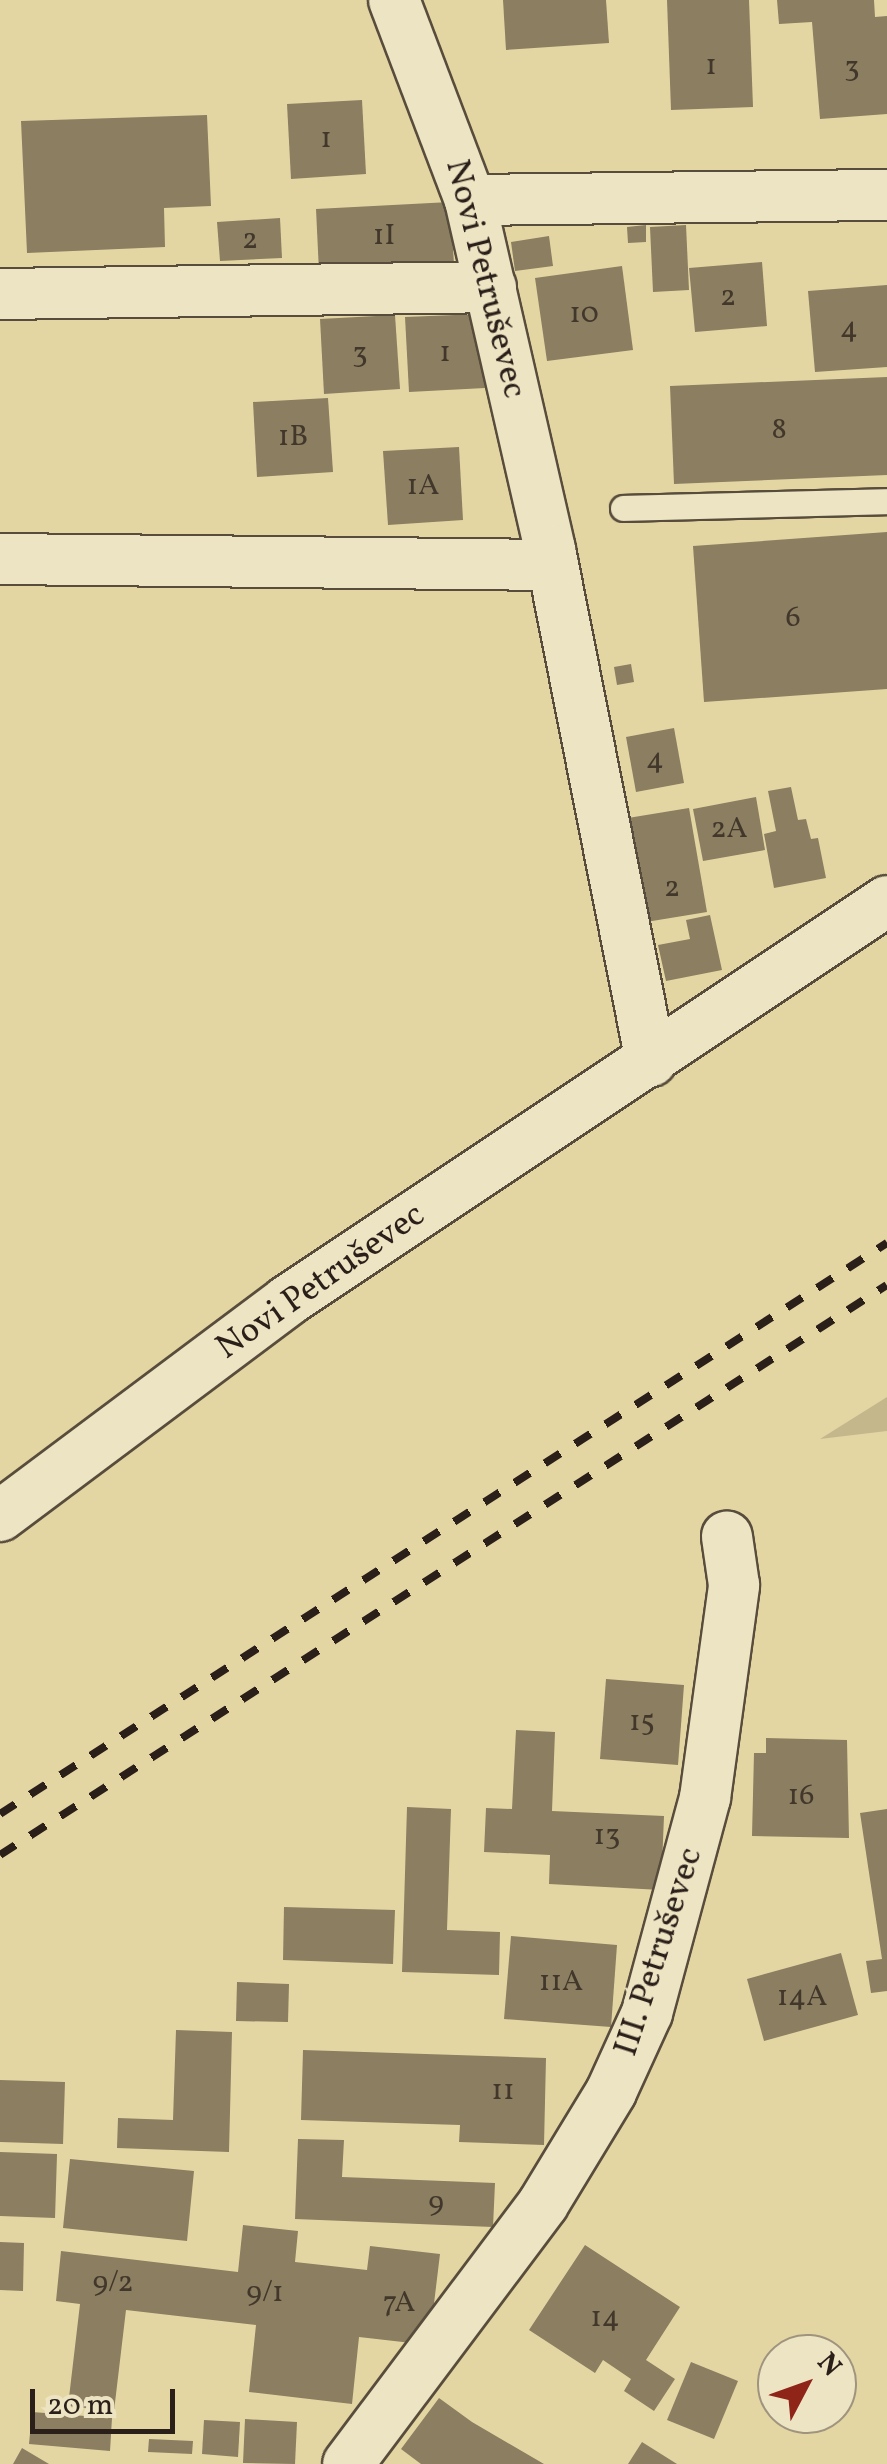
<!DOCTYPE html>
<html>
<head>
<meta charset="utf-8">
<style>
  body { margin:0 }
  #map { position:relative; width:887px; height:2464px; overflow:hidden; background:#e4d6a3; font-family:Vollkorn,serif }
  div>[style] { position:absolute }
  .green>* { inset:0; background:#c4b78c }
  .building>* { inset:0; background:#8b7e61 }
  .roads { filter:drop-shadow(2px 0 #584d3c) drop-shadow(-2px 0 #584d3c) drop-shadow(0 2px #584d3c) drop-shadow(0 -2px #584d3c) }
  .lane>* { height:25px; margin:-12.5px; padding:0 12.5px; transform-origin:12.5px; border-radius:12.5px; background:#ede4c3 }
  .street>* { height:50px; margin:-25px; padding:0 25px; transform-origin:25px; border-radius:25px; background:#ede4c3 }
  .rail>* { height:8px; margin-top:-4px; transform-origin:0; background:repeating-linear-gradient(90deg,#2a1f19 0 18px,transparent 0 36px) }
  span { translate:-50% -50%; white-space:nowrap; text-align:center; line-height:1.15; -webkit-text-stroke:8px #ede4c3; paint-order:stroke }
  .number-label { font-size:30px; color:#42372b }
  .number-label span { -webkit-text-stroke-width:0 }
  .street-label { font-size:35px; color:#2a1f19 }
  .north { position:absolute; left:757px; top:2334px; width:100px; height:100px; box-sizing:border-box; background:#ede4c3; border:2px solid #9f957f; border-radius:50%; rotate:49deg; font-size:28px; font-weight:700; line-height:40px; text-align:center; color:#2a1f19 }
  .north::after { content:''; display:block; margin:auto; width:35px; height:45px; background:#8f2418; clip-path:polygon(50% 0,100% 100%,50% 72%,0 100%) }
  .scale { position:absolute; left:30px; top:2389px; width:145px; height:45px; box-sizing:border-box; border:5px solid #2a1f19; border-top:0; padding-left:12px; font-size:30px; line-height:35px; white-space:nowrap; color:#2a1f19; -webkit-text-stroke:8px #ede4c3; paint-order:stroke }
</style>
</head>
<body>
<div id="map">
  <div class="green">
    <div style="clip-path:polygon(887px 1397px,887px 1431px,820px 1439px)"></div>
  </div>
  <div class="building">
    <div style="clip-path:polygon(503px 0,606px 0,609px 43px,506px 50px)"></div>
    <div style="clip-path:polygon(667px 0,749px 0,753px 107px,671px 110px)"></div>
    <div style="clip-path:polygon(777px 0,874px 0,875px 17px,887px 16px,887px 114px,820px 119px,812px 22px,779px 24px)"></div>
    <div style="clip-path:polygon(362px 100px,366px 174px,291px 179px,287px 104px)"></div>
    <div style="clip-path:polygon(207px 115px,211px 206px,164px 208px,165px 247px,27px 253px,21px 121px)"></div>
    <div style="clip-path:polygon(450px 202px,454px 264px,319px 272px,316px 209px)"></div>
    <div style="clip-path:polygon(280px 218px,282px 258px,220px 261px,217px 222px)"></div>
    <div style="clip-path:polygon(646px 225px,646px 242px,628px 243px,627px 227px)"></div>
    <div style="clip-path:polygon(686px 225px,689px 290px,653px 292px,650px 227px)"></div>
    <div style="clip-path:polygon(549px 236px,553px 266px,515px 271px,511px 242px)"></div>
    <div style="clip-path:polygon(762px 262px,767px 326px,695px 332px,689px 268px)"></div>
    <div style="clip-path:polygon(622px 266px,633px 350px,547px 361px,535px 278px)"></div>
    <div style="clip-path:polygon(887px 285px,887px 367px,815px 372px,808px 291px)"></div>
    <div style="clip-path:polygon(480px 314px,485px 388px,409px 392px,405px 317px)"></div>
    <div style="clip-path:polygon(395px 315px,400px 389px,324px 394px,320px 319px)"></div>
    <div style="clip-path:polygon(887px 377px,887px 475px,674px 484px,670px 386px)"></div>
    <div style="clip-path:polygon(328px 398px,333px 472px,257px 477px,253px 402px)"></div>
    <div style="clip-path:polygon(459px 447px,463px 520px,388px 525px,383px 451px)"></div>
    <div style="clip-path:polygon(887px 532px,887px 689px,704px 702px,693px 546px)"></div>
    <div style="clip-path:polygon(631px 664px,634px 682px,617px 685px,614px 667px)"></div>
    <div style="clip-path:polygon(674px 728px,684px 783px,636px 792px,626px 737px)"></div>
    <div style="clip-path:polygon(791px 787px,798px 820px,806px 819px,811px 839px,818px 838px,826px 878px,774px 888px,764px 834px,776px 831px,768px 791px)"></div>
    <div style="clip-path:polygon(756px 797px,765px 850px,703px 861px,693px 809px)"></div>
    <div style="clip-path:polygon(689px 808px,707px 912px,646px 922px,628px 818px)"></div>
    <div style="clip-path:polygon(710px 915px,722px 970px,666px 981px,658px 945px,690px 939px,686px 920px)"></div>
    <div style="clip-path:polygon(606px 1679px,684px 1685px,678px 1765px,600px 1759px)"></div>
    <div style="clip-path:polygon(516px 1730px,555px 1732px,552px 1811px,664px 1816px,661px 1890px,549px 1884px,550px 1855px,484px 1852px,486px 1808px,512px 1809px)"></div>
    <div style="clip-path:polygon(766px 1738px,847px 1740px,849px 1838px,752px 1836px,754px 1753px,766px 1753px)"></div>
    <div style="clip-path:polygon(407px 1807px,451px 1809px,447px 1930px,500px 1932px,499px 1975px,402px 1972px)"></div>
    <div style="clip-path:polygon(887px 1809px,887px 1991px,871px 1993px,866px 1961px,882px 1959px,860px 1813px)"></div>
    <div style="clip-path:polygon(284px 1907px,395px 1910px,393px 1964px,283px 1960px)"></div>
    <div style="clip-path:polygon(511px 1936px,617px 1945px,611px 2027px,504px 2019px)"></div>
    <div style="clip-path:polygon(841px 1953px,858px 2015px,764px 2041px,747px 1979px)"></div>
    <div style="clip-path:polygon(237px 1982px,289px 1984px,288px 2022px,236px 2021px)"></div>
    <div style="clip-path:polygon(176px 2030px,232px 2032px,229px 2152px,117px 2148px,118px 2118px,173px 2120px)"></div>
    <div style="clip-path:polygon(303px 2050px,546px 2058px,544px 2145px,459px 2142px,460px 2125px,301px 2120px)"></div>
    <div style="clip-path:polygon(0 2080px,65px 2082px,63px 2144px,0 2142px)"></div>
    <div style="clip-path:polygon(298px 2139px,344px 2140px,342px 2177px,495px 2183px,493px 2227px,295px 2219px)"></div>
    <div style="clip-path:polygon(0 2152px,57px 2154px,55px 2218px,0 2216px)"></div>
    <div style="clip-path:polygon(70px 2159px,194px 2171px,187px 2241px,63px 2228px)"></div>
    <div style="clip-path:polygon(243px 2225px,298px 2231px,295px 2262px,367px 2270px,370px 2246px,440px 2254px,429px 2345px,359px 2337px,352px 2404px,249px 2392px,256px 2325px,126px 2310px,114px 2411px,68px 2406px,80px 2304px,56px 2301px,61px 2251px,238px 2272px)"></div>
    <div style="clip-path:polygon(0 2242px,24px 2243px,23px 2291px,0 2290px)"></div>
    <div style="clip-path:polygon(585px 2245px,680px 2307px,646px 2360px,675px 2379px,654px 2411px,624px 2391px,631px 2379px,603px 2360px,595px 2373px,529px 2330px)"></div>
    <div style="clip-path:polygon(691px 2362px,738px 2381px,714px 2439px,667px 2420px)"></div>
    <div style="clip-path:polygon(439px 2398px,472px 2422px,544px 2464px,421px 2464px,401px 2449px)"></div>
    <div style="clip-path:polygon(32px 2412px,112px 2418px,110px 2451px,29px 2444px)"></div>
    <div style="clip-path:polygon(245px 2419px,297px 2422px,295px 2464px,243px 2463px)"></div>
    <div style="clip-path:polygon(204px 2420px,240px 2422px,238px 2457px,202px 2454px)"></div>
    <div style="clip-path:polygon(149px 2439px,193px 2441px,192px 2454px,148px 2452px)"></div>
    <div style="clip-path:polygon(642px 2442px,677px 2464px,628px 2464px)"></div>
    <div style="clip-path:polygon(22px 2448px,49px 2464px,13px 2464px)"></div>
  </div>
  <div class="roads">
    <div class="lane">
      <div style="left:623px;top:508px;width:264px;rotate:-1.5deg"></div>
    </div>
    <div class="street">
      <div style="left:394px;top:0;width:214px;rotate:69.2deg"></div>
      <div style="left:470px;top:200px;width:359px;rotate:77.1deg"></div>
      <div style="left:550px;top:550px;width:521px;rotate:78.82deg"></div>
      <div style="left:470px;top:200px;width:417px;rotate:-0.7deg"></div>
      <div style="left:0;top:294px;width:491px;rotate:-0.8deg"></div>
      <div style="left:0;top:559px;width:553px;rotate:0.62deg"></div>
      <div style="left:0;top:1516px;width:359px;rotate:-36.8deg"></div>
      <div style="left:287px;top:1301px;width:721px;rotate:-33.69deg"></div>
      <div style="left:348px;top:2464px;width:325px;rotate:-53.1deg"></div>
      <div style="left:543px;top:2204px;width:131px;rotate:-58.7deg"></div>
      <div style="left:611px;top:2092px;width:87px;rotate:-65.5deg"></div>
      <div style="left:647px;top:2013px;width:223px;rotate:-74.9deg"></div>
      <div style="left:705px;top:1798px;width:215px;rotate:-82.2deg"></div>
      <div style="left:734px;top:1585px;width:49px;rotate:-98.3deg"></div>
    </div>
  </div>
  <div class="rail">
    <div style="left:0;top:1814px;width:1055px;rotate:-32.77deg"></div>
    <div style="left:0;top:1855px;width:1054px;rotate:-32.73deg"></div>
  </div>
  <div class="number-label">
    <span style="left:711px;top:66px">1</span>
    <span style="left:852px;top:68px">3</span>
    <span style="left:326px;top:139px">1</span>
    <span style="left:384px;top:236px">1I</span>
    <span style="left:250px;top:240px">2</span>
    <span style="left:728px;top:297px">2</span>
    <span style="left:584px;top:314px">10</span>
    <span style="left:849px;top:329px">4</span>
    <span style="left:445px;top:353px">1</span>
    <span style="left:360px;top:354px">3</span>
    <span style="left:779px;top:430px">8</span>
    <span style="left:293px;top:437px">1B</span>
    <span style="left:423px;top:486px">1A</span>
    <span style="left:793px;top:618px">6</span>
    <span style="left:655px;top:760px">4</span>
    <span style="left:729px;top:829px">2A</span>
    <span style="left:672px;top:888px">2</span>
    <span style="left:642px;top:1722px">15</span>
    <span style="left:801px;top:1796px">16</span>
    <span style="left:607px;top:1836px">13</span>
    <span style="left:561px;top:1982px">11A</span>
    <span style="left:802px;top:1997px">14A</span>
    <span style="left:503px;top:2091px">11</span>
    <span style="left:436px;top:2203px">9</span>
    <span style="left:113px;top:2283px">9/2</span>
    <span style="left:265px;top:2293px">9/1</span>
    <span style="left:399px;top:2303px">7A</span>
    <span style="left:605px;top:2318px">14</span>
  </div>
  <div class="street-label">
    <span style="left:485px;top:279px;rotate:76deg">Novi Petruševec</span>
    <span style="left:321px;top:1282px;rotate:-35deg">Novi Petruševec</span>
    <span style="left:659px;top:1952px;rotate:-72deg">III. Petruševec</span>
  </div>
  <div class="north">N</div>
  <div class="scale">20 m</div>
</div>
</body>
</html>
